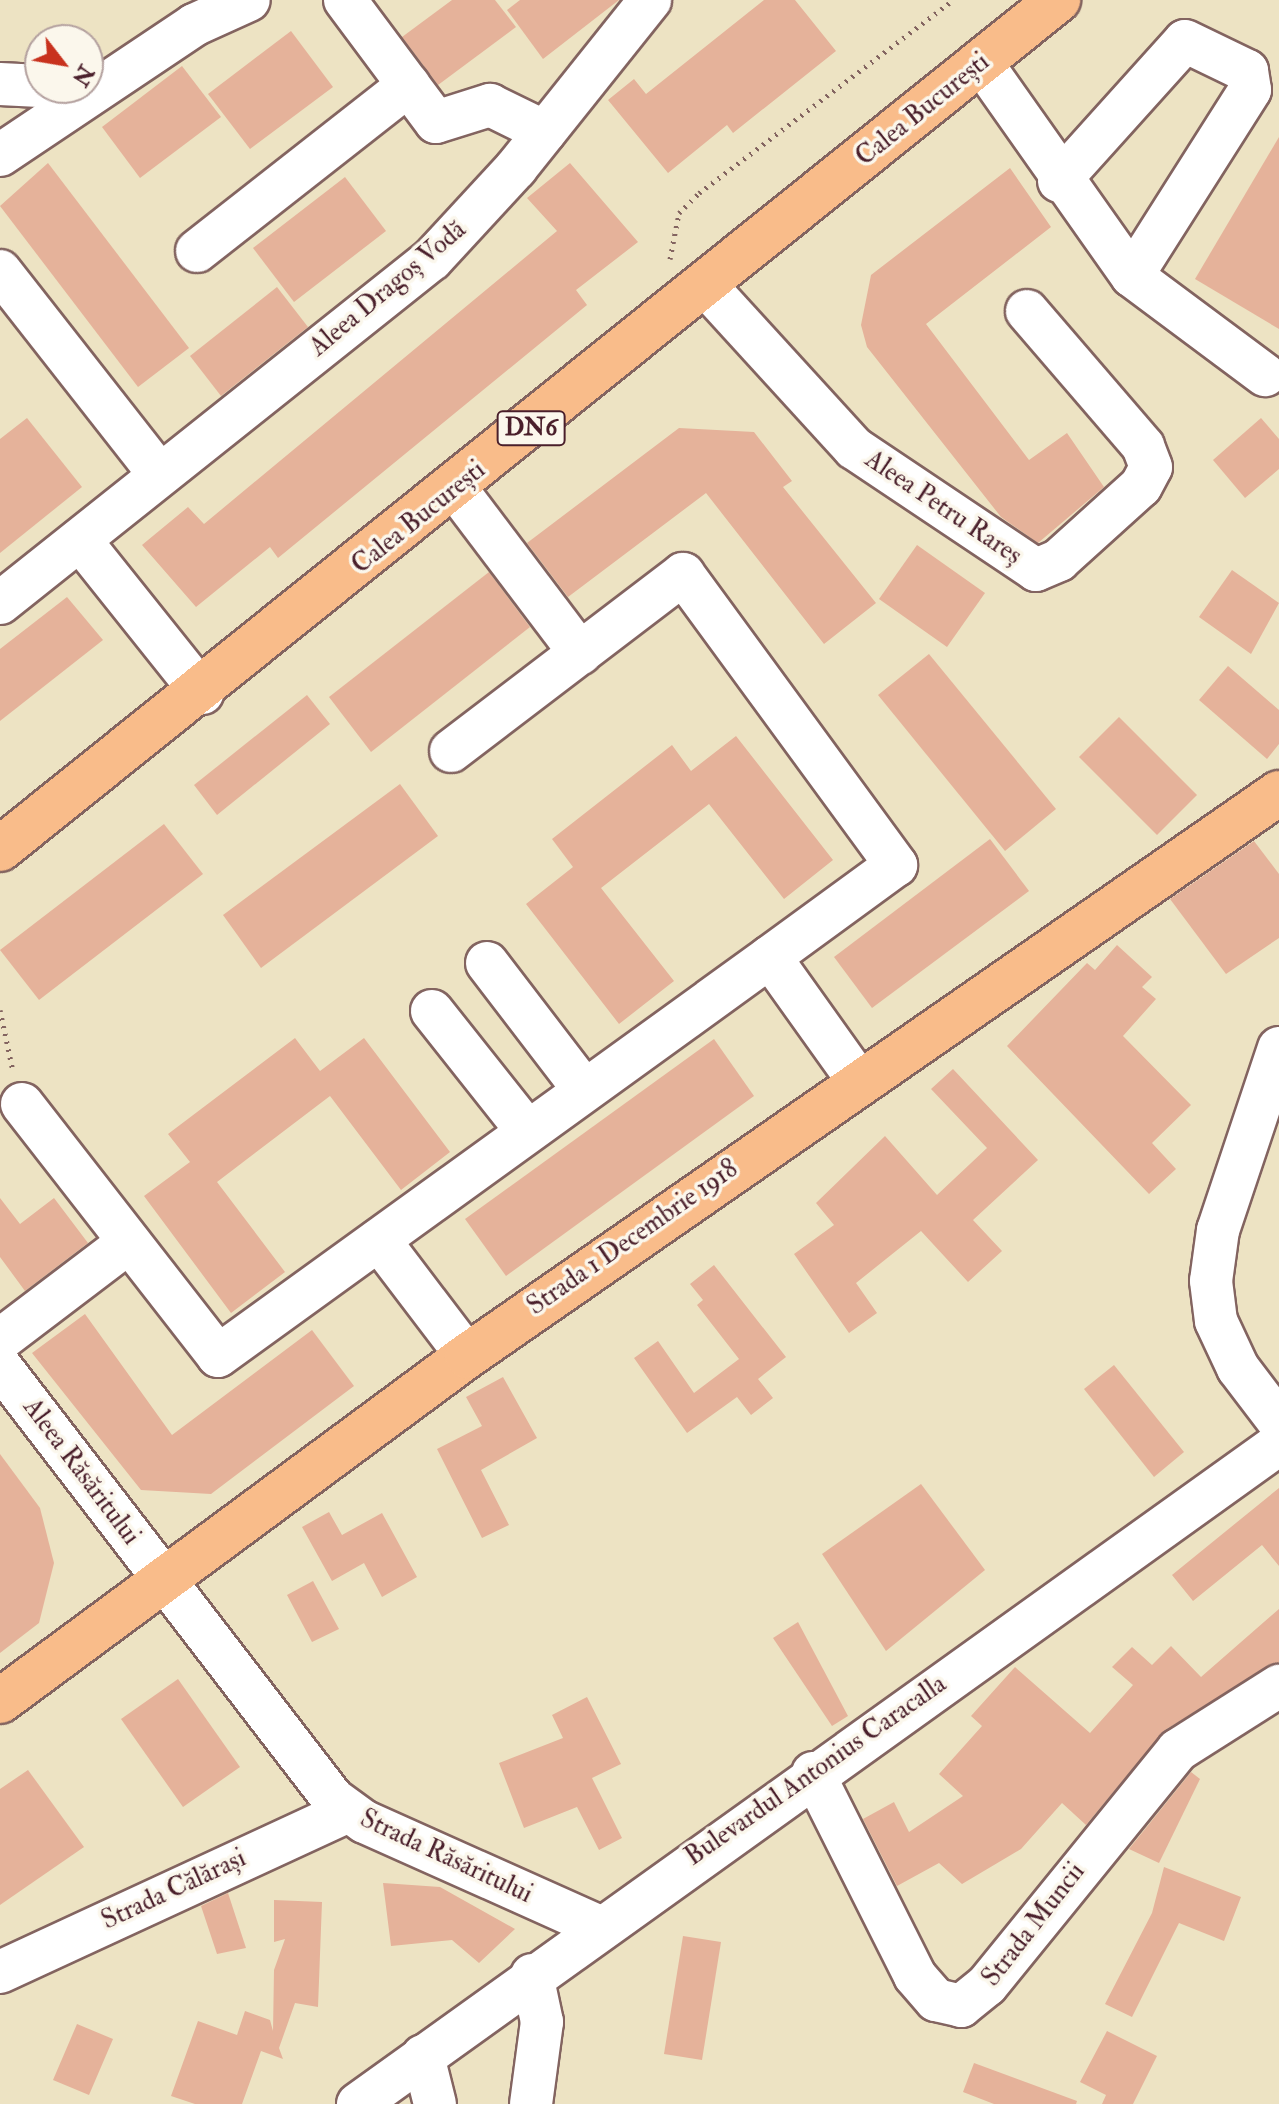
<!DOCTYPE html>
<html>
<head>
<meta charset="utf-8">
<style>
  body { margin:0 }
  #map { position:relative; width:1279px; height:2104px; overflow:hidden; background:#ede3c3; font-family:"IM FELL Double Pica",serif }
  div>[style] { position:absolute }
  .building>* { inset:0; background:#e5b29a }
  .path>* { height:5px; margin-top:-2.5px; transform-origin:0; background:repeating-linear-gradient(90deg,#836460 0 2px,transparent 0 8px) }
  .roads { filter:drop-shadow(2px 0 #836460) drop-shadow(-2px 0 #836460) drop-shadow(0 2px #836460) drop-shadow(0 -2px #836460) }
  .minor>* { height:42px; margin:-21px; padding:0 21px; transform-origin:21px; border-radius:21px; background:#fff }
  .major>* { height:44px; margin:-22px; padding:0 22px; transform-origin:22px; border-radius:22px; background:#f9bc8a }
  span { translate:-50% -50%; white-space:nowrap; text-align:center; line-height:1.15; -webkit-text-stroke:7px #fbf7ec; paint-order:stroke }
  .shield-label span { padding:2px 6px; background:#fbf7ec; border:2px solid; border-radius:6px; -webkit-text-stroke-width:0 }
  .shield-label { font-size:24px; color:#4a1f2b; font-weight:700 }
  .street-label { font-size:26px; color:#4a1f2b }
  .north { position:absolute; left:24px; top:24px; width:80px; height:80px; box-sizing:border-box; background:#fbf7ec; border:2px solid #b4a19f; border-radius:50%; rotate:121deg; font-size:22px; font-weight:700; line-height:32px; text-align:center; color:#4a1f2b }
  .north::after { content:''; display:block; margin:auto; width:28px; height:36px; background:#c8321e; clip-path:polygon(50% 0,100% 100%,50% 72%,0 100%) }
</style>
</head>
<body>
<div id="map">
  <div class="building">
    <div style="clip-path:polygon(452px 0,495px 0,516px 27px,438px 85px,402px 37px)"></div>
    <div style="clip-path:polygon(520px 0,619px 0,543px 59px,507px 10px)"></div>
    <div style="clip-path:polygon(764px 0,795px 0,836px 51px,733px 133px,727px 125px,668px 173px,608px 100px,634px 79px,646px 94px)"></div>
    <div style="clip-path:polygon(291px 31px,333px 87px,250px 149px,208px 94px)"></div>
    <div style="clip-path:polygon(182px 66px,221px 117px,140px 178px,102px 127px)"></div>
    <div style="clip-path:polygon(1279px 137px,1279px 329px,1195px 279px)"></div>
    <div style="clip-path:polygon(48px 163px,189px 348px,138px 387px,0 206px)"></div>
    <div style="clip-path:polygon(570px 163px,638px 242px,576px 290px,587px 305px,278px 558px,270px 547px,196px 607px,142px 545px,188px 507px,204px 524px,557px 231px,527px 198px)"></div>
    <div style="clip-path:polygon(1010px 168px,1051px 227px,926px 324px,1029px 460px,1067px 433px,1104px 487px,1038px 543px,1001px 517px,867px 347px,861px 325px,871px 275px)"></div>
    <div style="clip-path:polygon(345px 177px,386px 231px,294px 302px,253px 248px)"></div>
    <div style="clip-path:polygon(277px 287px,308px 327px,221px 396px,190px 356px)"></div>
    <div style="clip-path:polygon(27px 418px,82px 487px,0 553px,0 439px)"></div>
    <div style="clip-path:polygon(1261px 418px,1279px 439px,1279px 469px,1245px 498px,1213px 460px)"></div>
    <div style="clip-path:polygon(679px 428px,754px 432px,792px 481px,783px 487px,876px 603px,824px 644px,706px 493px,568px 597px,527px 543px)"></div>
    <div style="clip-path:polygon(917px 545px,985px 593px,947px 647px,879px 599px)"></div>
    <div style="clip-path:polygon(1232px 570px,1279px 603px,1251px 654px,1199px 617px)"></div>
    <div style="clip-path:polygon(489px 572px,530px 627px,371px 752px,329px 697px)"></div>
    <div style="clip-path:polygon(67px 597px,103px 640px,0 721px,0 649px)"></div>
    <div style="clip-path:polygon(929px 654px,1056px 809px,1005px 851px,878px 695px)"></div>
    <div style="clip-path:polygon(1228px 666px,1279px 710px,1279px 744px,1267px 759px,1199px 700px)"></div>
    <div style="clip-path:polygon(307px 695px,330px 724px,217px 815px,194px 785px)"></div>
    <div style="clip-path:polygon(1119px 717px,1197px 795px,1157px 835px,1079px 757px)"></div>
    <div style="clip-path:polygon(736px 736px,833px 860px,784px 899px,709px 804px,601px 888px,674px 981px,619px 1024px,526px 904px,573px 867px,552px 839px,672px 745px,691px 771px)"></div>
    <div style="clip-path:polygon(400px 784px,438px 836px,261px 968px,223px 915px)"></div>
    <div style="clip-path:polygon(164px 824px,203px 874px,39px 1000px,0 950px)"></div>
    <div style="clip-path:polygon(990px 839px,1029px 891px,872px 1008px,834px 957px)"></div>
    <div style="clip-path:polygon(1254px 841px,1279px 874px,1279px 938px,1226px 974px,1170px 899px)"></div>
    <div style="clip-path:polygon(1117px 945px,1152px 977px,1142px 987px,1156px 999px,1123px 1036px,1191px 1105px,1152px 1143px,1176px 1169px,1149px 1194px,1007px 1046px,1087px 963px,1095px 970px)"></div>
    <div style="clip-path:polygon(295px 1038px,320px 1071px,364px 1038px,450px 1152px,401px 1190px,330px 1096px,217px 1182px,285px 1272px,231px 1313px,144px 1196px,190px 1162px,168px 1134px)"></div>
    <div style="clip-path:polygon(714px 1039px,754px 1096px,506px 1276px,465px 1219px)"></div>
    <div style="clip-path:polygon(953px 1069px,1038px 1160px,973px 1220px,1002px 1251px,968px 1282px,921px 1231px,856px 1283px,877px 1313px,849px 1333px,794px 1254px,834px 1225px,816px 1203px,885px 1136px,937px 1195px,987px 1148px,931px 1089px)"></div>
    <div style="clip-path:polygon(0 1198px,20px 1224px,54px 1198px,88px 1243px,25px 1291px,0 1257px)"></div>
    <div style="clip-path:polygon(714px 1265px,786px 1357px,758px 1379px,773px 1398px,751px 1415px,737px 1397px,687px 1433px,634px 1358px,658px 1341px,694px 1393px,739px 1359px,697px 1305px,703px 1300px,690px 1284px)"></div>
    <div style="clip-path:polygon(85px 1314px,172px 1435px,312px 1330px,354px 1386px,211px 1494px,141px 1490px,32px 1353px)"></div>
    <div style="clip-path:polygon(1114px 1365px,1184px 1452px,1154px 1477px,1084px 1389px)"></div>
    <div style="clip-path:polygon(503px 1377px,537px 1438px,481px 1470px,509px 1525px,482px 1538px,437px 1449px,482px 1426px,466px 1397px)"></div>
    <div style="clip-path:polygon(0 1454px,40px 1508px,54px 1563px,39px 1623px,0 1653px)"></div>
    <div style="clip-path:polygon(921px 1484px,985px 1570px,886px 1651px,822px 1554px)"></div>
    <div style="clip-path:polygon(1279px 1488px,1279px 1566px,1262px 1545px,1193px 1601px,1172px 1575px)"></div>
    <div style="clip-path:polygon(329px 1512px,342px 1535px,382px 1513px,417px 1577px,382px 1597px,364px 1563px,332px 1581px,302px 1527px)"></div>
    <div style="clip-path:polygon(313px 1581px,339px 1629px,312px 1642px,287px 1595px)"></div>
    <div style="clip-path:polygon(1279px 1609px,1279px 1662px,1165px 1730px,1086px 1825px,1062px 1803px,1021px 1849px,962px 1884px,939px 1863px,897px 1886px,863px 1819px,894px 1802px,909px 1832px,963px 1796px,939px 1774px,982px 1726px,971px 1716px,1015px 1667px,1090px 1733px,1133px 1685px,1112px 1667px,1132px 1647px,1152px 1665px,1171px 1646px,1201px 1677px)"></div>
    <div style="clip-path:polygon(798px 1622px,848px 1716px,832px 1726px,773px 1638px)"></div>
    <div style="clip-path:polygon(178px 1679px,240px 1767px,183px 1807px,121px 1719px)"></div>
    <div style="clip-path:polygon(587px 1697px,621px 1764px,592px 1778px,622px 1838px,599px 1850px,577px 1807px,524px 1828px,499px 1763px,563px 1738px,552px 1715px)"></div>
    <div style="clip-path:polygon(28px 1770px,84px 1847px,0 1905px,0 1789px)"></div>
    <div style="clip-path:polygon(1191px 1772px,1200px 1779px,1159px 1863px,1129px 1849px)"></div>
    <div style="clip-path:polygon(1164px 1867px,1241px 1897px,1224px 1941px,1179px 1923px,1132px 2017px,1105px 2004px,1152px 1913px)"></div>
    <div style="clip-path:polygon(383px 1883px,440px 1887px,515px 1929px,479px 1963px,452px 1940px,391px 1946px)"></div>
    <div style="clip-path:polygon(228px 1893px,246px 1948px,217px 1954px,201px 1906px)"></div>
    <div style="clip-path:polygon(274px 1900px,322px 1902px,318px 2007px,295px 2003px,279px 2048px,283px 2059px,261px 2051px,242px 2104px,195px 2104px,171px 2096px,198px 2021px,237px 2035px,245px 2011px,270px 2020px,273px 2031px,274px 1970px,285px 1939px,274px 1942px)"></div>
    <div style="clip-path:polygon(683px 1936px,721px 1942px,702px 2060px,664px 2054px)"></div>
    <div style="clip-path:polygon(77px 2024px,113px 2039px,89px 2095px,53px 2080px)"></div>
    <div style="clip-path:polygon(1107px 2031px,1157px 2056px,1133px 2104px,1102px 2104px,1106px 2095px,1080px 2082px)"></div>
    <div style="clip-path:polygon(974px 2063px,1077px 2101px,1076px 2104px,994px 2104px,963px 2092px)"></div>
  </div>
  <div class="path">
    <div style="left:670px;top:259px;width:47px;rotate:-78.9deg"></div>
    <div style="left:679px;top:213px;width:28px;rotate:-45deg"></div>
    <div style="left:699px;top:193px;width:319px;rotate:-37.2deg"></div>
    <div style="left:0;top:1010px;width:62px;rotate:78deg"></div>
  </div>
  <div class="roads">
    <div class="minor">
      <div style="left:345px;top:0;width:152px;rotate:53.3deg"></div>
      <div style="left:436px;top:122px;width:57px;rotate:-17.5deg"></div>
      <div style="left:490px;top:105px;width:61px;rotate:26.1deg"></div>
      <div style="left:981px;top:62px;width:262px;rotate:54.8deg"></div>
      <div style="left:1132px;top:276px;width:166px;rotate:36.7deg"></div>
      <div style="left:0;top:84px;width:40px;rotate:2.9deg"></div>
      <div style="left:0;top:155px;width:234px;rotate:-33.8deg"></div>
      <div style="left:194px;top:25px;width:60px;rotate:-24.4deg"></div>
      <div style="left:1059px;top:181px;width:188px;rotate:-48deg"></div>
      <div style="left:1185px;top:41px;width:69px;rotate:25.8deg"></div>
      <div style="left:1247px;top:71px;width:19px;rotate:81deg"></div>
      <div style="left:1250px;top:90px;width:220px;rotate:122.4deg"></div>
      <div style="left:197px;top:251px;width:269px;rotate:-38.1deg"></div>
      <div style="left:0;top:271px;width:259px;rotate:51.9deg"></div>
      <div style="left:707px;top:287px;width:218px;rotate:47.6deg"></div>
      <div style="left:854px;top:448px;width:219px;rotate:33.8deg"></div>
      <div style="left:1036px;top:570px;width:25px;rotate:-23deg"></div>
      <div style="left:1059px;top:560px;width:110px;rotate:-42.1deg"></div>
      <div style="left:1141px;top:486px;width:21px;rotate:-62deg"></div>
      <div style="left:1151px;top:467px;width:22px;rotate:-111deg"></div>
      <div style="left:1143px;top:446px;width:178px;rotate:-130.7deg"></div>
      <div style="left:456px;top:489px;width:206px;rotate:52.9deg"></div>
      <div style="left:80px;top:540px;width:196px;rotate:51.4deg"></div>
      <div style="left:0;top:603px;width:552px;rotate:-38.53deg"></div>
      <div style="left:432px;top:259px;width:124px;rotate:-47.3deg"></div>
      <div style="left:516px;top:168px;width:215px;rotate:-51.4deg"></div>
      <div style="left:451px;top:751px;width:292px;rotate:-37.3deg"></div>
      <div style="left:683px;top:574px;width:361px;rotate:53.8deg"></div>
      <div style="left:896px;top:865px;width:156px;rotate:143.9deg"></div>
      <div style="left:770px;top:957px;width:150px;rotate:54.5deg"></div>
      <div style="left:487px;top:963px;width:160px;rotate:52.6deg"></div>
      <div style="left:432px;top:1011px;width:153px;rotate:51.6deg"></div>
      <div style="left:1279px;top:1048px;width:192px;rotate:108.5deg"></div>
      <div style="left:1218px;top:1230px;width:51px;rotate:97.8deg"></div>
      <div style="left:1211px;top:1281px;width:40px;rotate:82.9deg"></div>
      <div style="left:1216px;top:1321px;width:52px;rotate:64.9deg"></div>
      <div style="left:1238px;top:1368px;width:68px;rotate:52.8deg"></div>
      <div style="left:22px;top:1104px;width:319px;rotate:52.1deg"></div>
      <div style="left:218px;top:1356px;width:681px;rotate:-35.86deg"></div>
      <div style="left:379px;top:1240px;width:146px;rotate:52.8deg"></div>
      <div style="left:0;top:1340px;width:162px;rotate:-37.2deg"></div>
      <div style="left:0;top:1366px;width:546px;rotate:52.44deg"></div>
      <div style="left:333px;top:1799px;width:39px;rotate:36deg"></div>
      <div style="left:365px;top:1822px;width:254px;rotate:24.1deg"></div>
      <div style="left:813px;top:1773px;width:227px;rotate:63.3deg"></div>
      <div style="left:915px;top:1976px;width:32px;rotate:49deg"></div>
      <div style="left:936px;top:2000px;width:26px;rotate:13deg"></div>
      <div style="left:961px;top:2006px;width:33px;rotate:-39deg"></div>
      <div style="left:987px;top:1985px;width:303px;rotate:-50.9deg"></div>
      <div style="left:1178px;top:1750px;width:120px;rotate:-32.4deg"></div>
      <div style="left:0;top:1972px;width:384px;rotate:-24.8deg"></div>
      <div style="left:423px;top:2056px;width:49px;rotate:76deg"></div>
      <div style="left:358px;top:2104px;width:1133px;rotate:-35.63deg"></div>
      <div style="left:531px;top:2104px;width:83px;rotate:-82.4deg"></div>
      <div style="left:542px;top:2022px;width:48px;rotate:-102deg"></div>
    </div>
    <div class="major">
      <div style="left:0;top:849px;width:1357px;rotate:-38.75deg"></div>
      <div style="left:0;top:1701px;width:581px;rotate:-36.46deg"></div>
      <div style="left:467px;top:1356px;width:988px;rotate:-34.74deg"></div>
    </div>
  </div>
  <div class="shield-label">
    <span style="left:531px;top:428px">DN6</span>
  </div>
  <div class="street-label">
    <span style="left:923px;top:110px;rotate:-39deg">Calea București</span>
    <span style="left:388px;top:289px;rotate:-40deg">Aleea Dragoș Vodă</span>
    <span style="left:943px;top:508px;rotate:34deg">Aleea Petru Rareș</span>
    <span style="left:419px;top:518px;rotate:-39deg">Calea București</span>
    <span style="left:633px;top:1238px;rotate:-35deg">Strada 1 Decembrie 1918</span>
    <span style="left:81px;top:1472px;rotate:53deg">Aleea Răsăritului</span>
    <span style="left:816px;top:1771px;rotate:-35deg">Bulevardul Antonius Caracalla</span>
    <span style="left:446px;top:1857px;rotate:25deg">Strada Răsăritului</span>
    <span style="left:174px;top:1890px;rotate:-25deg">Strada Călărași</span>
    <span style="left:1034px;top:1925px;rotate:-52deg">Strada Muncii</span>
  </div>
  <div class="north">N</div>
</div>
</body>
</html>
